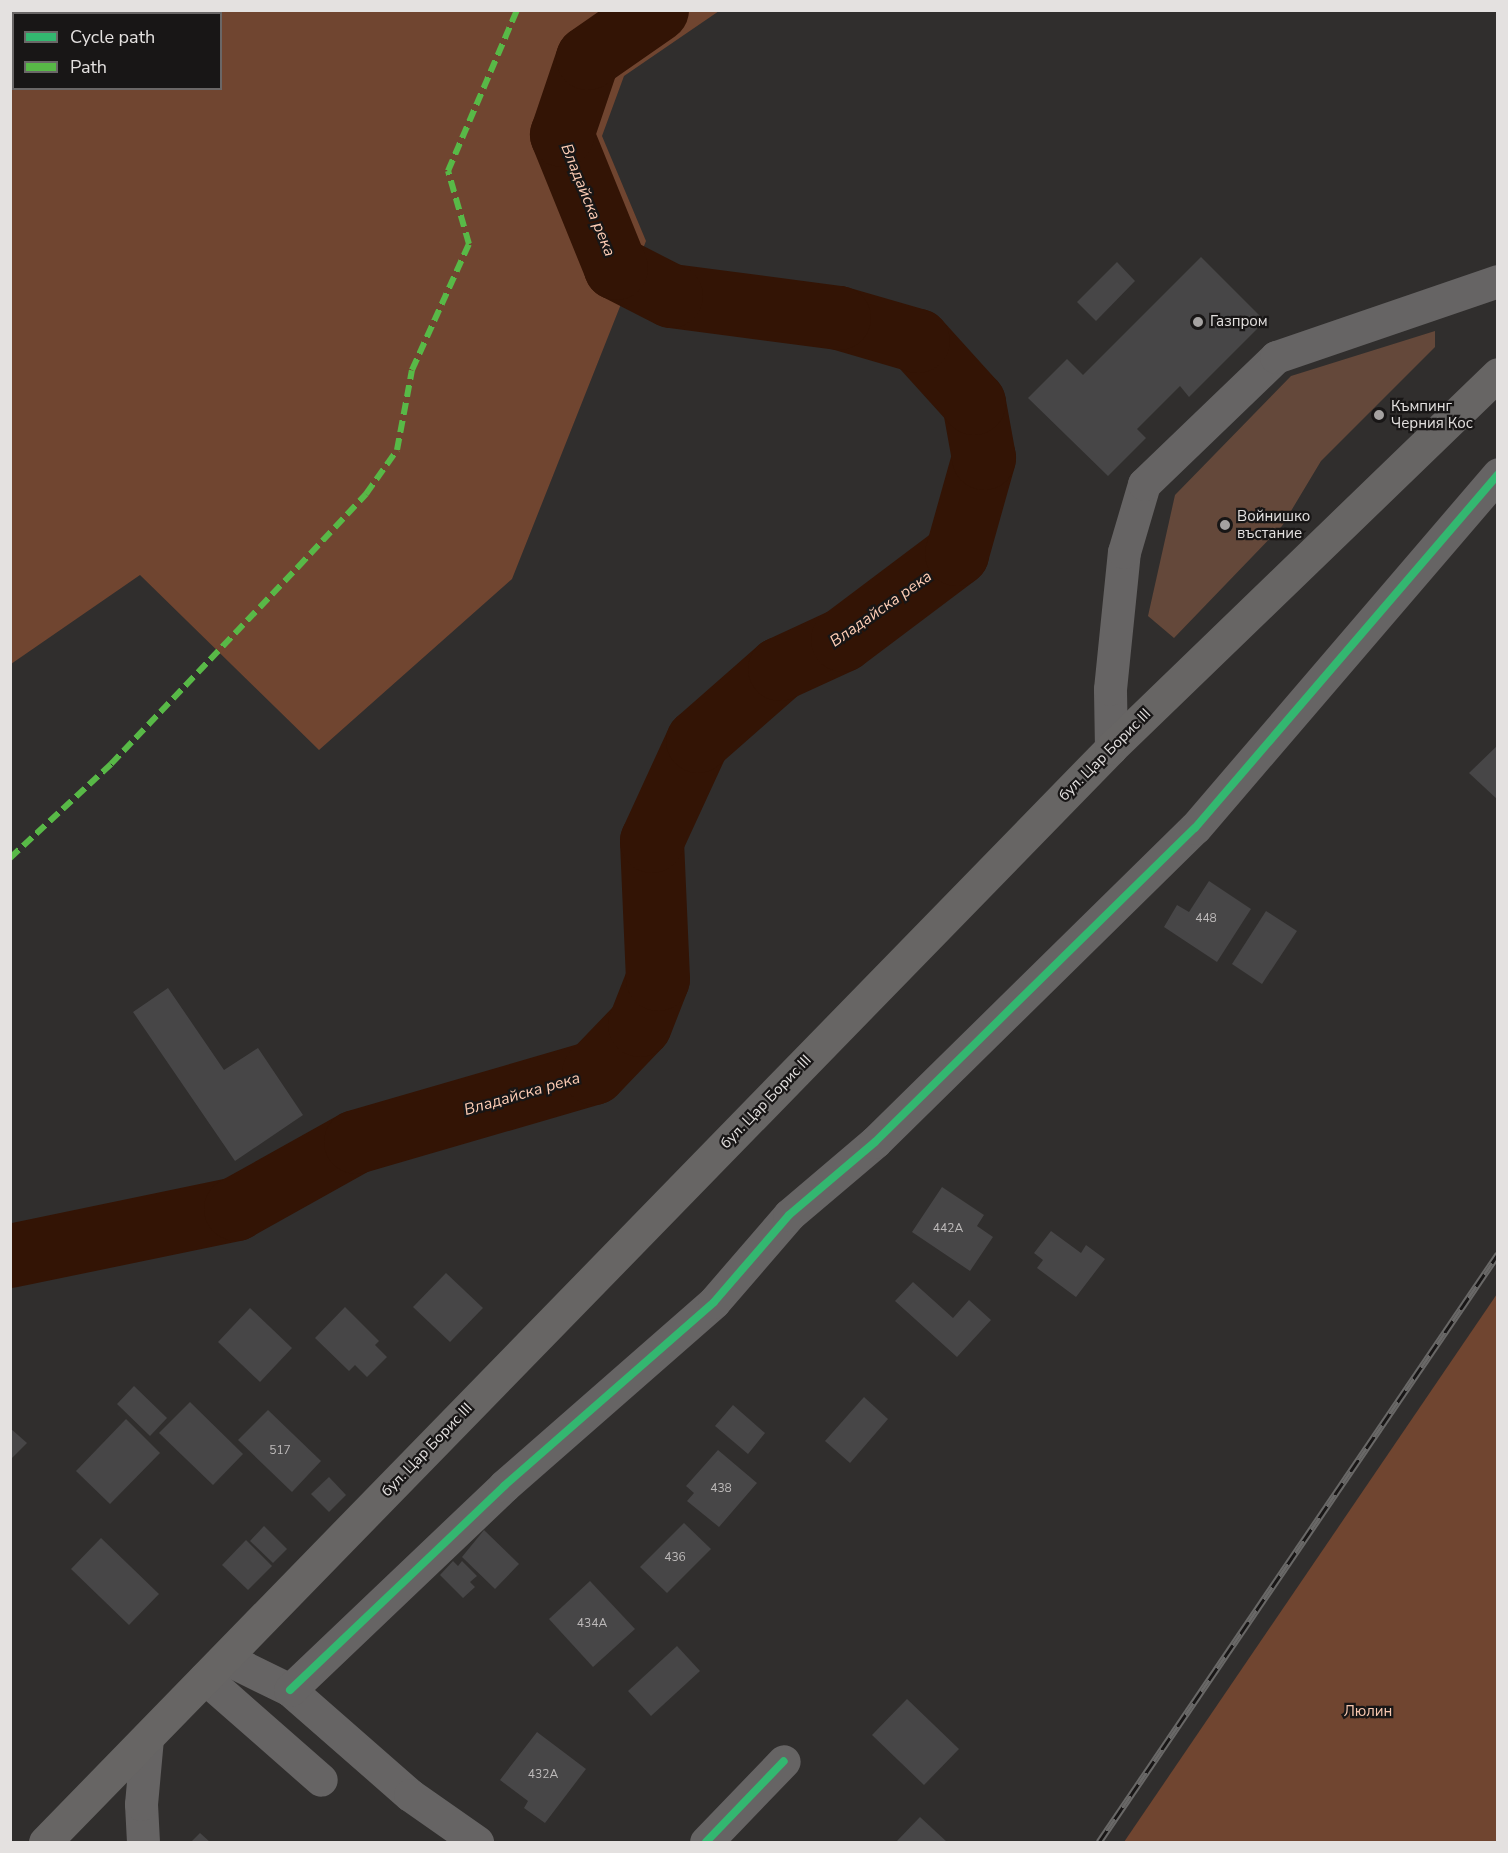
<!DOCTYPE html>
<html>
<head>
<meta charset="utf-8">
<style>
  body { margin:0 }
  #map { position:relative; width:1508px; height:1853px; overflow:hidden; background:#302e2d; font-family:"Nunito Sans",sans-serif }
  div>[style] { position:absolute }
  .green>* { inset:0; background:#64483a }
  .forest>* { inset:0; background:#704530 }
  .river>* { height:64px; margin:-32px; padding:0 32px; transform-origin:32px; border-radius:32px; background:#331405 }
  .building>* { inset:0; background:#474647 }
  .minor>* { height:33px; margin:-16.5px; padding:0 16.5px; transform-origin:16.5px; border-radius:16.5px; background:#666464 }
  .major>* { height:33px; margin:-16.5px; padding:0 16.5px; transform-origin:16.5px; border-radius:16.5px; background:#676564 }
  .rail>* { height:7px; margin-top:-3.5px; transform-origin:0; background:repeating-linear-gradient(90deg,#181616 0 14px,#696867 0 28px); box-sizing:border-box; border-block:2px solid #696867 }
  .quiet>* { height:6px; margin-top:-3px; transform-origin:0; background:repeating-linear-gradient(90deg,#58b947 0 12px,transparent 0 18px) }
  .cycleway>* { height:8px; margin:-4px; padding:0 4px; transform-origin:4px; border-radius:4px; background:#33b770 }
  .dots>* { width:16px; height:16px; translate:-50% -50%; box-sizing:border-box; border:3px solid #181616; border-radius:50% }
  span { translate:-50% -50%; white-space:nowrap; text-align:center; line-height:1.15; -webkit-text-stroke:4.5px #181616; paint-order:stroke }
  .number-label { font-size:12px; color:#bdbaba }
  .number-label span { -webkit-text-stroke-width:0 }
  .poi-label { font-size:15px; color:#e4e1e0 }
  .left { translate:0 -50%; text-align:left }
  .street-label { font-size:15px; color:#e4e1e0 }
  .park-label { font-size:15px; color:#f8c8b0 }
  .water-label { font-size:16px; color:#fecdb5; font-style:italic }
  .frame { position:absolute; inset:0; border:12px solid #e4e1e0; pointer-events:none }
  .legend { position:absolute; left:12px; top:12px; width:210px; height:78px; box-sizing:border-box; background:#181616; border:2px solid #6a6767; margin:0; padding:8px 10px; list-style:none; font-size:18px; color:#e4e1e0 }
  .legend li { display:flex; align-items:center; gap:12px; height:30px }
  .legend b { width:30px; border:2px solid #6a6767 }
</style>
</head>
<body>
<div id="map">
  <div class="green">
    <div style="clip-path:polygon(1435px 331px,1435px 347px,1321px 461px,1282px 526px,1174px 638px,1148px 616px,1175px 495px,1291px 376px)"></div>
  </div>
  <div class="forest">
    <div style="clip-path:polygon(evenodd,11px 10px,719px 11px,624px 76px,602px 136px,646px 241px,512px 579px,319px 750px,140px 575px,11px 664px,11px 10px,14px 14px,220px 14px,220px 88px,14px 88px,14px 14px)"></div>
    <div style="clip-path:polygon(1497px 1294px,1497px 1842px,1124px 1842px)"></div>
  </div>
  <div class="river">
    <div style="left:10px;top:1256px;width:231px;rotate:-11.7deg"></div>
    <div style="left:236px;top:1209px;width:137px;rotate:-29.2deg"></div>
    <div style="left:356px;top:1142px;width:248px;rotate:-16.2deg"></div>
    <div style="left:594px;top:1073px;width:66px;rotate:-46.2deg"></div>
    <div style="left:640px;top:1025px;width:49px;rotate:-68.6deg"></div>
    <div style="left:658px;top:979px;width:138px;rotate:-92.5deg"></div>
    <div style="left:652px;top:841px;width:110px;rotate:-65.3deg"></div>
    <div style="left:698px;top:741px;width:109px;rotate:-41.3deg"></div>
    <div style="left:780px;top:669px;width:69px;rotate:-24.7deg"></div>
    <div style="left:843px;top:640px;width:143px;rotate:-37deg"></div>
    <div style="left:957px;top:554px;width:100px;rotate:-74.3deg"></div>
    <div style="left:984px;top:458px;width:56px;rotate:-100.3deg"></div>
    <div style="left:974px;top:403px;width:84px;rotate:-132.1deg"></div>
    <div style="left:918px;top:341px;width:82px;rotate:-163.8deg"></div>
    <div style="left:839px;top:318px;width:169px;rotate:-172.5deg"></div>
    <div style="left:671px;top:296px;width:62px;rotate:-153deg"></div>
    <div style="left:616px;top:268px;width:144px;rotate:-112.1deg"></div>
    <div style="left:562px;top:135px;width:81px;rotate:-71.3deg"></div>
    <div style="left:588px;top:58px;width:84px;rotate:-34.8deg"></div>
  </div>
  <div class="building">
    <div style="clip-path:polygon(1201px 257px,1265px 321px,1189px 397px,1180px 386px,1137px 429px,1146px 438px,1108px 476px,1028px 398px,1067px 359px,1083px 375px)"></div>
    <div style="clip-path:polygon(1117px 262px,1135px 281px,1096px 321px,1077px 302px)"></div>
    <div style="clip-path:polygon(1498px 745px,1498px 800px,1469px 773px)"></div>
    <div style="clip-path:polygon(1209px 881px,1251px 909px,1217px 962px,1164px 927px,1177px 905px,1189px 912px)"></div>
    <div style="clip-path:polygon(1266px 911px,1297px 931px,1262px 984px,1232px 964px)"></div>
    <div style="clip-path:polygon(168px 988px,224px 1070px,258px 1048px,303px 1115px,235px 1161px,133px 1012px)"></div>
    <div style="clip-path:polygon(942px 1187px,984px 1215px,977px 1226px,993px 1237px,970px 1271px,912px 1232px)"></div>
    <div style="clip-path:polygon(1051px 1231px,1081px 1253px,1086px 1245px,1105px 1259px,1076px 1297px,1037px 1268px,1043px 1260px,1034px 1253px)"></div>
    <div style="clip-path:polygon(446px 1273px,483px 1308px,450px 1342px,413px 1307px)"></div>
    <div style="clip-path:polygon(913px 1282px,953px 1318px,969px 1300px,991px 1320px,957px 1357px,895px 1301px)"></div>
    <div style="clip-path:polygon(345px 1307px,379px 1341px,375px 1345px,387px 1357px,367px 1377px,355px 1365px,349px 1371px,315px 1338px)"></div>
    <div style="clip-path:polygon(250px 1308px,292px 1348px,260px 1382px,218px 1342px)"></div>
    <div style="clip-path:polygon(134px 1386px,167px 1418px,150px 1436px,117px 1404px)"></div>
    <div style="clip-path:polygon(864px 1397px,888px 1419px,850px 1463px,825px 1441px)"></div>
    <div style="clip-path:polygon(190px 1402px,243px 1454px,213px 1485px,159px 1433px)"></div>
    <div style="clip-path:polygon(733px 1405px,765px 1433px,748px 1454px,715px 1426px)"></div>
    <div style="clip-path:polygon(268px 1410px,321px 1461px,292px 1492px,238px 1440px)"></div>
    <div style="clip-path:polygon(126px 1419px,160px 1453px,110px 1504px,76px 1471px)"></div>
    <div style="clip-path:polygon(10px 1428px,27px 1443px,10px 1460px)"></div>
    <div style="clip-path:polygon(718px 1450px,757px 1483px,719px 1527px,687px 1501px,694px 1493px,686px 1486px)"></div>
    <div style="clip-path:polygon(329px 1477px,346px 1495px,329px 1512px,311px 1494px)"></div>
    <div style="clip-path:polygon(684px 1523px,711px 1549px,667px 1593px,640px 1567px)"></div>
    <div style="clip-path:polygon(264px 1526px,287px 1549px,273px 1563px,250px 1541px)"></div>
    <div style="clip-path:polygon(484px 1530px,519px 1564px,495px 1589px,462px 1557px)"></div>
    <div style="clip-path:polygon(101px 1538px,159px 1594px,129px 1625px,71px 1569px)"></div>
    <div style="clip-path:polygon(246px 1540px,272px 1566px,248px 1590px,222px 1565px)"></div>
    <div style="clip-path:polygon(453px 1561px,458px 1566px,462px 1561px,477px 1576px,470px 1582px,475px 1587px,463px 1598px,440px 1575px)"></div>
    <div style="clip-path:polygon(590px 1581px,635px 1629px,593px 1667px,549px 1619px)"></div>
    <div style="clip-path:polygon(677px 1646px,700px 1671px,651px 1716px,628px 1691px)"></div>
    <div style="clip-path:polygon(907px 1699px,959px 1749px,924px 1785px,872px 1735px)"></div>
    <div style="clip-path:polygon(537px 1732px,586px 1769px,545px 1823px,524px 1808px,528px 1801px,500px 1780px)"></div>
    <div style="clip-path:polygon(920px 1817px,947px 1842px,896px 1842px)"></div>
    <div style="clip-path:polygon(200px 1833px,210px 1842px,191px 1842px)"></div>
  </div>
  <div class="minor">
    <div style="left:1111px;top:748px;width:59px;rotate:-91deg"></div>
    <div style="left:1110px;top:689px;width:138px;rotate:-84.2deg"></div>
    <div style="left:1124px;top:552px;width:71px;rotate:-73.6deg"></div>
    <div style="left:1144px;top:484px;width:183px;rotate:-43.9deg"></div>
    <div style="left:1276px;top:357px;width:235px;rotate:-18.9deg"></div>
    <div style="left:225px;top:1658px;width:72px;rotate:26.2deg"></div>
    <div style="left:290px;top:1690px;width:159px;rotate:41.2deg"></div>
    <div style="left:410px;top:1795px;width:82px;rotate:35deg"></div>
    <div style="left:205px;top:1678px;width:154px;rotate:41.3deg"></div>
    <div style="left:290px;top:1690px;width:296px;rotate:-43.6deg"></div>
    <div style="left:504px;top:1486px;width:279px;rotate:-41.2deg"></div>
    <div style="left:714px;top:1302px;width:115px;rotate:-49.2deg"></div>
    <div style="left:789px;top:1215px;width:113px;rotate:-40.3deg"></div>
    <div style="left:875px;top:1142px;width:448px;rotate:-44.5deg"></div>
    <div style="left:1195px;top:828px;width:466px;rotate:-49.4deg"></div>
    <div style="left:143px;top:1842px;width:38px;rotate:-93deg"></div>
    <div style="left:141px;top:1804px;width:66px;rotate:-84.8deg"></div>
    <div style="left:706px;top:1842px;width:112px;rotate:-46.1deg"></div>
  </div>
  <div class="major">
    <div style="left:45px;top:1842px;width:1527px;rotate:-45.74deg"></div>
    <div style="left:1111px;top:748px;width:538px;rotate:-44.02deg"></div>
  </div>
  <div class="rail">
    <div style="left:1099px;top:1842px;width:711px;rotate:-55.84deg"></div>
  </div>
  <div class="quiet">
    <div style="left:10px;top:858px;width:138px;rotate:-42.9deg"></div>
    <div style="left:111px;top:764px;width:272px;rotate:-46.5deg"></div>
    <div style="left:298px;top:567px;width:100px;rotate:-47deg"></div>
    <div style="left:366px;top:494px;width:54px;rotate:-54.8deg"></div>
    <div style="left:397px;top:450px;width:81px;rotate:-79.4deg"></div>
    <div style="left:412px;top:370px;width:138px;rotate:-65.7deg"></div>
    <div style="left:469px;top:244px;width:76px;rotate:-106deg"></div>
    <div style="left:448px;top:171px;width:175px;rotate:-66.8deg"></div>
  </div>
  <div class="cycleway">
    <div style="left:290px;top:1690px;width:296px;rotate:-43.6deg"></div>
    <div style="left:504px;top:1486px;width:279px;rotate:-41.2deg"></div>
    <div style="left:714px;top:1302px;width:115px;rotate:-49.2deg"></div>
    <div style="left:789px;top:1215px;width:113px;rotate:-40.3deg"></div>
    <div style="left:875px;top:1142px;width:448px;rotate:-44.5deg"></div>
    <div style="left:1195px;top:828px;width:466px;rotate:-49.4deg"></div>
    <div style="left:706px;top:1842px;width:112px;rotate:-46.1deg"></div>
  </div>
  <div class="dots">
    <div style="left:1198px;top:322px;background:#a5a2a1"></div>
    <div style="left:1379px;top:415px;background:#a5a2a1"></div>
    <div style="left:1225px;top:525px;background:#a5a2a1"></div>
  </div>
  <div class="number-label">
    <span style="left:1206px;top:919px">448</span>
    <span style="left:948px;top:1229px">442А</span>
    <span style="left:280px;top:1451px">517</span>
    <span style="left:721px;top:1489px">438</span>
    <span style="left:675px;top:1558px">436</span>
    <span style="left:592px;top:1624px">434А</span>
    <span style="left:543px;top:1775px">432А</span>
  </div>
  <div class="poi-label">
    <span class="left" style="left:1210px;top:322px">Газпром</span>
    <span class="left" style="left:1391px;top:415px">Къмпинг<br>Черния Кос</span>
    <span class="left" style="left:1237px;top:525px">Войнишко<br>въстание</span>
  </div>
  <div class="street-label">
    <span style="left:1105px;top:755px;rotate:-45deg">бул. Цар Борис III</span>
    <span style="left:766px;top:1102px;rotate:-46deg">бул. Цар Борис III</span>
    <span style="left:427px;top:1450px;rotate:-46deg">бул. Цар Борис III</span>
  </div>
  <div class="park-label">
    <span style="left:1368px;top:1712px">Люлин</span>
  </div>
  <div class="water-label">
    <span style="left:588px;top:200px;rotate:68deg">Владайска река</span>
    <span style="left:881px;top:609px;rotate:-35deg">Владайска река</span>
    <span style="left:522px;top:1094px;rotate:-16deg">Владайска река</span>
  </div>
  <div class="frame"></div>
  <ul class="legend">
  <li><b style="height:8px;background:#33b770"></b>Cycle path</li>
  <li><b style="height:8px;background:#58b947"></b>Path</li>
  </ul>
</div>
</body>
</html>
